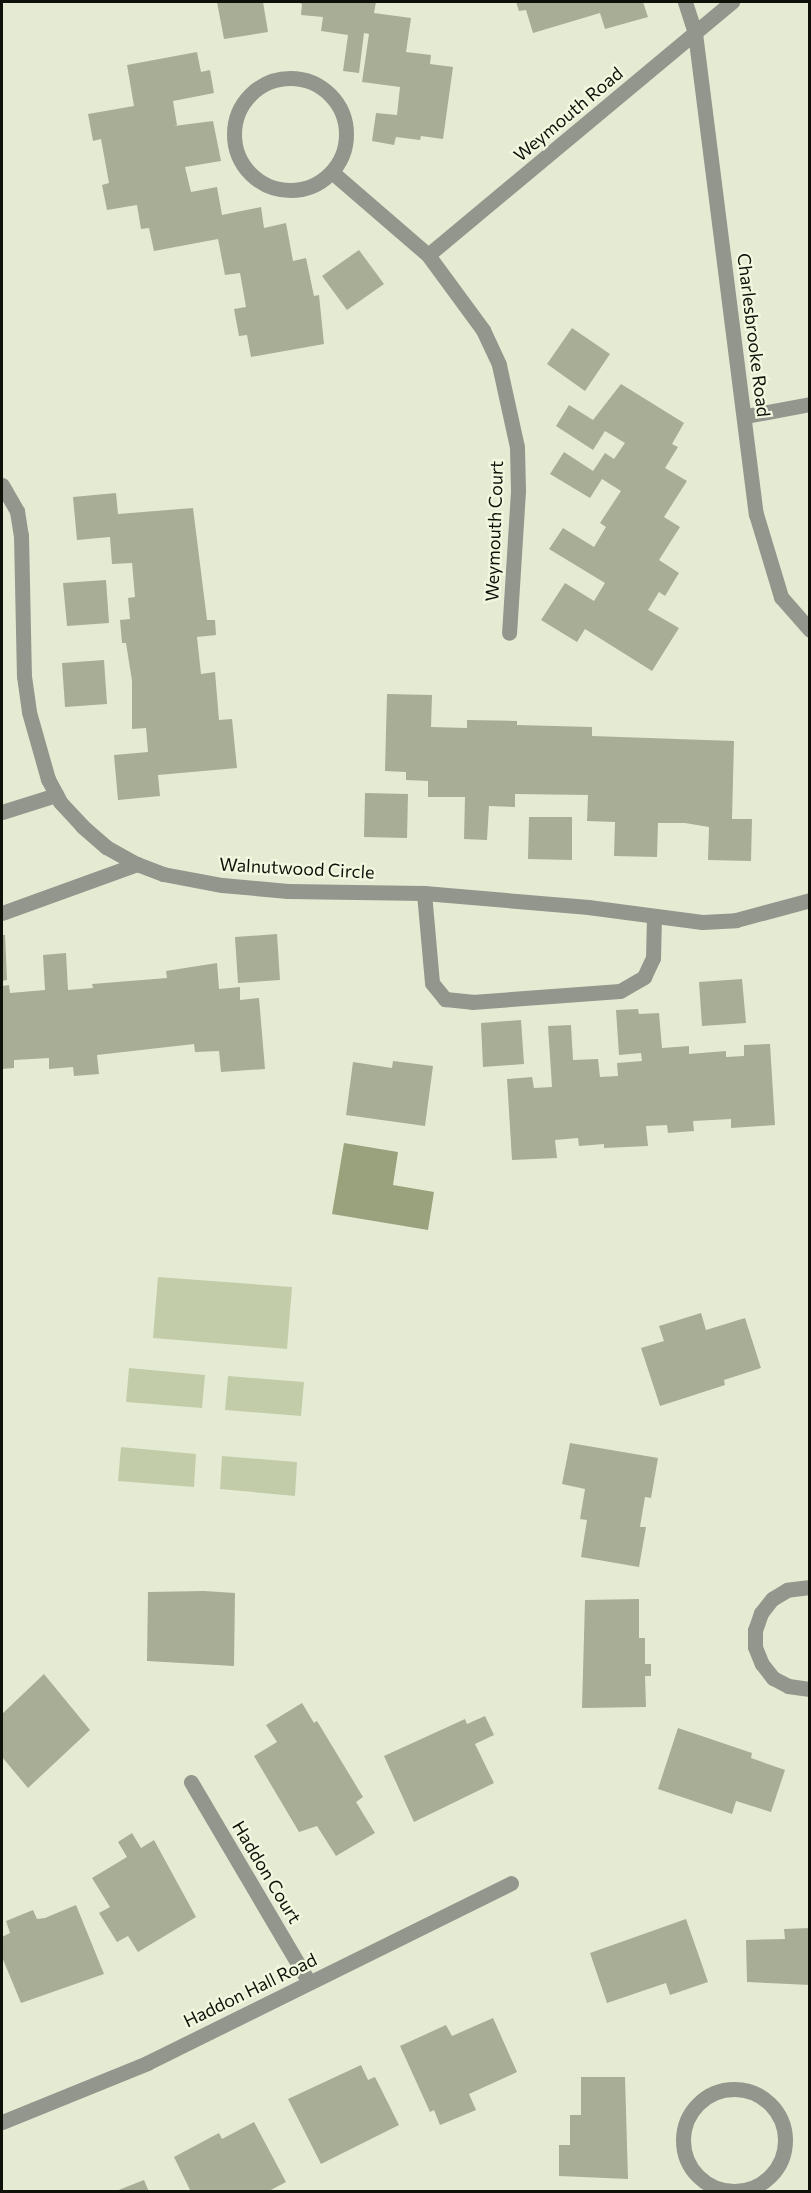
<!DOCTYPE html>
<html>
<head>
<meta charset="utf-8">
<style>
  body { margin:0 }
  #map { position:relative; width:811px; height:2193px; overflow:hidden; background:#e5ebd3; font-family:Commissioner,sans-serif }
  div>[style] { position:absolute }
  .green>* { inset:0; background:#c3cca9 }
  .water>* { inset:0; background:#99a27d }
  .building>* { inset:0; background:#a8ad96 }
  .service>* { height:15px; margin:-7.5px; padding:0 7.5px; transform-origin:7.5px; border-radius:7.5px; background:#93968c }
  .minor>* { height:15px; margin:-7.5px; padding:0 7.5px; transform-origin:7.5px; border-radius:7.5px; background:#93968c }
  .minor>.ring { margin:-7.5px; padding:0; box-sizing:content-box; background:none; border:15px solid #93968c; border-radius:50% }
  span { translate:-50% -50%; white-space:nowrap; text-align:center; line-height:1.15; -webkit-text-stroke:4.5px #f2f8e0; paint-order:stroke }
  .street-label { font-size:18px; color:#0f1109 }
  .frame { position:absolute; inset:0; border:3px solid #0f1109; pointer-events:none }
</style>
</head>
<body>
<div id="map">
  <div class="green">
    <div style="clip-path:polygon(158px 1277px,292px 1287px,287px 1349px,153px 1338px)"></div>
    <div style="clip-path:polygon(129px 1368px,205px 1375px,202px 1408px,126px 1402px)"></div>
    <div style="clip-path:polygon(228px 1376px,304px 1382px,301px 1416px,225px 1410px)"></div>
    <div style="clip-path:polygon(121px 1447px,196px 1454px,194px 1487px,118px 1481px)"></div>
    <div style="clip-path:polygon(222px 1456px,297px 1462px,295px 1496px,220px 1489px)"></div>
  </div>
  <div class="water">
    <div style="clip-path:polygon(344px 1143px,398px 1152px,393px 1185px,434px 1192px,428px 1230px,332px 1214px)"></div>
  </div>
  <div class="building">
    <div style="clip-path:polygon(217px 2px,263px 2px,268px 32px,224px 39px)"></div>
    <div style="clip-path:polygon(298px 2px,376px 2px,374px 13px,411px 18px,406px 52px,431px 55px,430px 64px,453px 67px,443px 139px,421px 136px,420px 140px,396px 137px,394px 145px,372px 141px,376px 113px,397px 115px,400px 87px,362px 82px,369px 34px,364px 33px,359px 73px,343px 71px,348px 35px,321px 31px,323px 17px,301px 15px,302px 4px)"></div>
    <div style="clip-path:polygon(516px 2px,643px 2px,648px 17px,605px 29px,600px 13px,533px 33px,526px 10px,519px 11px)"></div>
    <div style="clip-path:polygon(197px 52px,201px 72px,210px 70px,214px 93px,173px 101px,177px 125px,174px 126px,213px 121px,221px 161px,185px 167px,191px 192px,217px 187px,222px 215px,261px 207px,264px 228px,286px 223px,293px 261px,306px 258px,314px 296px,319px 295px,324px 344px,251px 357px,247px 335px,239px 336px,234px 309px,246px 307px,240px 273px,225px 275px,218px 239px,154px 251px,149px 228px,141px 229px,137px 205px,107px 210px,102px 185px,109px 183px,101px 139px,93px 141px,88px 114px,134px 106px,127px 65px)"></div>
    <div style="clip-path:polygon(359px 250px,384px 284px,347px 310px,322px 276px)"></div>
    <div style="clip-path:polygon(572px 328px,610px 354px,585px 391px,547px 364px)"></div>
    <div style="clip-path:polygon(621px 384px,684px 423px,672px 444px,678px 447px,665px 468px,687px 481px,664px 517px,680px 527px,659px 560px,679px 573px,665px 596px,659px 592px,648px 610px,679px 628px,652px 671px,585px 629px,577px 642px,541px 620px,565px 583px,594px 601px,605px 583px,549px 549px,563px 528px,594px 547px,606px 527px,600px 523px,621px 491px,602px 479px,590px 498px,550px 474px,564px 452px,593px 471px,605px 453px,614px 459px,625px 443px,605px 431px,593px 450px,556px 426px,569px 405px,593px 420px)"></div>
    <div style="clip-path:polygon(116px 493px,118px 514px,193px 508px,207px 620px,215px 620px,216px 635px,197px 637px,201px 674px,215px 672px,219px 720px,232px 719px,237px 768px,158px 775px,160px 796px,118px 800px,114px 755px,148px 752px,146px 728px,132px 729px,132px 681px,126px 643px,122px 643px,120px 620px,130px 619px,128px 598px,135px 597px,132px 563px,112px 564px,110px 537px,77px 540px,73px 497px)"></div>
    <div style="clip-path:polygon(106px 580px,109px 623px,67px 626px,63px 583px)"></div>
    <div style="clip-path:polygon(104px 660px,107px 704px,65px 707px,62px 663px)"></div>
    <div style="clip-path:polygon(387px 694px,432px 695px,431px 727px,467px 728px,467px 720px,517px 721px,517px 725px,592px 727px,592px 736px,734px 741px,732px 819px,752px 819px,751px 861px,708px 860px,709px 827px,685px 823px,658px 823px,657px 857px,614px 856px,615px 822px,587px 821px,588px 795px,515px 794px,515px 807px,489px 806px,487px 840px,464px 839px,465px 797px,428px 797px,428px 781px,406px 780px,406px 772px,385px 771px)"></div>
    <div style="clip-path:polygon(365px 793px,408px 794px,407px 838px,364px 837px)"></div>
    <div style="clip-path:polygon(529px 817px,572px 817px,572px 860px,528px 859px)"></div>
    <div style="clip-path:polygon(277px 934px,280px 980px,238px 983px,235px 937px)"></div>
    <div style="clip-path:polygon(2px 935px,5px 935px,7px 980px,2px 981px)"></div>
    <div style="clip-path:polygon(66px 953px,68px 990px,93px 988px,92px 984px,167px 978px,166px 971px,217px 963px,219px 989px,240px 987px,240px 1000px,259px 998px,265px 1069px,221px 1072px,219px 1051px,195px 1052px,194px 1044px,97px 1055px,99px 1074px,74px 1076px,73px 1067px,49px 1069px,49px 1058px,14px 1060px,14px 1068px,2px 1069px,2px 986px,9px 985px,10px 993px,45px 990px,43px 955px)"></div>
    <div style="clip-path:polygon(742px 979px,746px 1023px,702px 1026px,699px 982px)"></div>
    <div style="clip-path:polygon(638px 1009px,639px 1014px,659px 1013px,662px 1048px,689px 1046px,689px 1054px,726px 1051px,726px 1057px,744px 1056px,744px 1045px,770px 1044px,775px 1125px,731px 1128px,731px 1119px,693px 1121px,694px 1131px,668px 1133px,667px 1125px,646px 1126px,648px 1146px,604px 1148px,604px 1144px,579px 1146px,578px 1138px,555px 1140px,557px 1158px,512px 1160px,507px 1079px,532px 1077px,534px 1088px,552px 1087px,548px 1026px,571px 1025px,573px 1060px,598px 1059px,600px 1077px,618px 1076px,617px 1063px,642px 1061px,641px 1053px,619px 1055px,616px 1010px)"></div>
    <div style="clip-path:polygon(521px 1020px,524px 1064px,483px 1067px,481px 1023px)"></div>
    <div style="clip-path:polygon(393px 1061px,433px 1066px,425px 1126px,346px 1115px,353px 1062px,392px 1068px)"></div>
    <div style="clip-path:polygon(701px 1313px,706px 1330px,745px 1318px,761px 1368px,724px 1380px,725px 1385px,660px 1406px,641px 1348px,664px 1341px,659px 1326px)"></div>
    <div style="clip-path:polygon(570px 1443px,658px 1458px,651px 1498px,645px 1497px,640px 1527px,646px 1527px,639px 1567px,581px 1557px,587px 1520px,580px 1519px,585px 1489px,562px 1484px)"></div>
    <div style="clip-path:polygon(204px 1591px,235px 1593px,234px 1666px,147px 1661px,148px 1592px)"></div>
    <div style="clip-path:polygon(639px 1599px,639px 1638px,645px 1638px,645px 1664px,651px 1664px,651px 1676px,645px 1676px,646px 1707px,582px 1708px,585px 1600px)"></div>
    <div style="clip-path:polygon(44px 1674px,90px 1730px,28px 1788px,2px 1757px,2px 1714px)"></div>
    <div style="clip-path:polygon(302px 1703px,314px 1723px,317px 1721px,363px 1797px,356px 1802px,375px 1833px,336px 1856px,317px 1826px,299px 1832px,254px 1756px,277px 1742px,266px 1725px)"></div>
    <div style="clip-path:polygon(485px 1716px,494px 1735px,475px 1744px,494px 1783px,414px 1822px,384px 1756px,465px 1719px,467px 1724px)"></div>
    <div style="clip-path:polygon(678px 1728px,752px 1753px,751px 1758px,785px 1770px,771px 1812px,736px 1801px,732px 1814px,658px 1789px)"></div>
    <div style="clip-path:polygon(132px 1833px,141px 1848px,154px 1840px,196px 1917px,138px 1952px,128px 1936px,117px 1942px,99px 1913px,110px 1907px,92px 1878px,127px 1857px,118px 1842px)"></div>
    <div style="clip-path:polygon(76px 1905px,104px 1974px,21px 2003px,2px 1957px,2px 1937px,10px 1933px,6px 1921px,33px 1910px,37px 1919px,45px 1918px)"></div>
    <div style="clip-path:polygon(686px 1919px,708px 1982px,670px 1995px,666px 1983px,607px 2003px,590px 1953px)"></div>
    <div style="clip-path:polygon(810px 1928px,810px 1985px,747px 1982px,746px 1940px,785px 1939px,784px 1929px)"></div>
    <div style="clip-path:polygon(493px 2018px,517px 2072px,469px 2094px,476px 2110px,440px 2125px,434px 2110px,430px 2112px,400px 2046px,446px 2025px,452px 2036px)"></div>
    <div style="clip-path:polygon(361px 2065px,368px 2080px,375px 2077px,399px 2125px,321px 2164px,288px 2099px)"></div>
    <div style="clip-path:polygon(581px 2077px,625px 2077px,628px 2179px,559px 2176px,559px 2145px,570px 2145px,570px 2115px,581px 2115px)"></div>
    <div style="clip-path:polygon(254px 2122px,286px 2182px,267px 2192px,191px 2192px,174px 2157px,219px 2133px,222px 2139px)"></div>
    <div style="clip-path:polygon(144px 2180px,149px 2192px,117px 2192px,116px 2191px)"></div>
  </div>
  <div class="service">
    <div style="left:2px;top:812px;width:57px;rotate:-17.5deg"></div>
    <div style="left:424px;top:893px;width:90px;rotate:84.9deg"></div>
    <div style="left:432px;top:983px;width:21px;rotate:51deg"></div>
    <div style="left:445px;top:999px;width:27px;rotate:6deg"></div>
    <div style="left:472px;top:1002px;width:148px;rotate:-4.3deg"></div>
    <div style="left:620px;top:991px;width:28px;rotate:-30deg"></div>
    <div style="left:644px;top:977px;width:21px;rotate:-65deg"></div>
    <div style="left:653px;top:958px;width:40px;rotate:-88.6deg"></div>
    <div style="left:2px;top:913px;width:144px;rotate:-19.9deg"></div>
  </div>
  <div class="minor">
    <div style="left:685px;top:2px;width:33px;rotate:72deg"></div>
    <div style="left:695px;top:33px;width:485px;rotate:82.8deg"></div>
    <div style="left:756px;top:514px;width:87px;rotate:73.2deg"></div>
    <div style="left:781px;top:597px;width:44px;rotate:48.7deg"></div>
    <div class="ring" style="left:234px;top:78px;width:97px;height:97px"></div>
    <div style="left:333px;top:173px;width:125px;rotate:40.8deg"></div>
    <div style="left:428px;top:255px;width:93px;rotate:53.7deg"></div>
    <div style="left:483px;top:330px;width:38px;rotate:65deg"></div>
    <div style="left:499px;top:365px;width:84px;rotate:77.6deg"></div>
    <div style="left:517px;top:447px;width:44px;rotate:88.7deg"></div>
    <div style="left:518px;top:491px;width:142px;rotate:93.6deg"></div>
    <div style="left:428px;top:255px;width:396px;rotate:-39.8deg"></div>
    <div style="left:746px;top:416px;width:65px;rotate:-10.6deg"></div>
    <div style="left:2px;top:485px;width:30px;rotate:60deg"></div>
    <div style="left:17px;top:511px;width:24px;rotate:81deg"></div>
    <div style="left:21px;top:535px;width:141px;rotate:88.8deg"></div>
    <div style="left:24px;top:676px;width:36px;rotate:82deg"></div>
    <div style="left:29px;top:712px;width:70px;rotate:74.2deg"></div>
    <div style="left:48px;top:779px;width:26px;rotate:62deg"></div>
    <div style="left:60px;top:802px;width:33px;rotate:47deg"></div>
    <div style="left:82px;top:826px;width:32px;rotate:41deg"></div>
    <div style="left:106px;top:847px;width:35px;rotate:29deg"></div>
    <div style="left:137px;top:864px;width:28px;rotate:21deg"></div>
    <div style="left:163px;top:874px;width:60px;rotate:10.6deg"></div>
    <div style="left:222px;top:885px;width:66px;rotate:5.2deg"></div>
    <div style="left:288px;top:891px;width:136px;rotate:0.8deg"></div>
    <div style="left:424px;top:893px;width:165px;rotate:4.9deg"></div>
    <div style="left:588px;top:907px;width:115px;rotate:7.5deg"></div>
    <div style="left:702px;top:922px;width:34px;rotate:-3deg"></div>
    <div style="left:736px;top:920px;width:77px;rotate:-15.1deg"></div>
    <div style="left:810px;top:1587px;width:23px;rotate:173deg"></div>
    <div style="left:787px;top:1590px;width:17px;rotate:149deg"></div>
    <div style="left:772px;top:1599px;width:18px;rotate:128deg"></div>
    <div style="left:761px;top:1613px;width:18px;rotate:109deg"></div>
    <div style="left:755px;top:1630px;width:17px;rotate:90deg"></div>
    <div style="left:755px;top:1647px;width:18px;rotate:68deg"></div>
    <div style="left:762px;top:1664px;width:18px;rotate:52deg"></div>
    <div style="left:773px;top:1678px;width:17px;rotate:28deg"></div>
    <div style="left:788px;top:1686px;width:22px;rotate:8deg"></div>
    <div style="left:191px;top:1782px;width:232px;rotate:59.5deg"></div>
    <div class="ring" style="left:683px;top:2089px;width:87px;height:87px"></div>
    <div style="left:2px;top:2122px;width:157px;rotate:-22.1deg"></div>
    <div style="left:147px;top:2063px;width:406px;rotate:-26.3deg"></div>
  </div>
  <div class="street-label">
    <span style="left:568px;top:114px;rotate:-40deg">Weymouth Road</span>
    <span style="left:754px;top:335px;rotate:83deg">Charlesbrooke Road</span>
    <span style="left:494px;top:531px;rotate:-88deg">Weymouth Court</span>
    <span style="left:297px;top:868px;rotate:3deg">Walnutwood Circle</span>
    <span style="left:267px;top:1872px;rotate:59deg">Haddon Court</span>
    <span style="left:250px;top:1990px;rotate:-26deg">Haddon Hall Road</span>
  </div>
  <div class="frame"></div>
</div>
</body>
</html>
